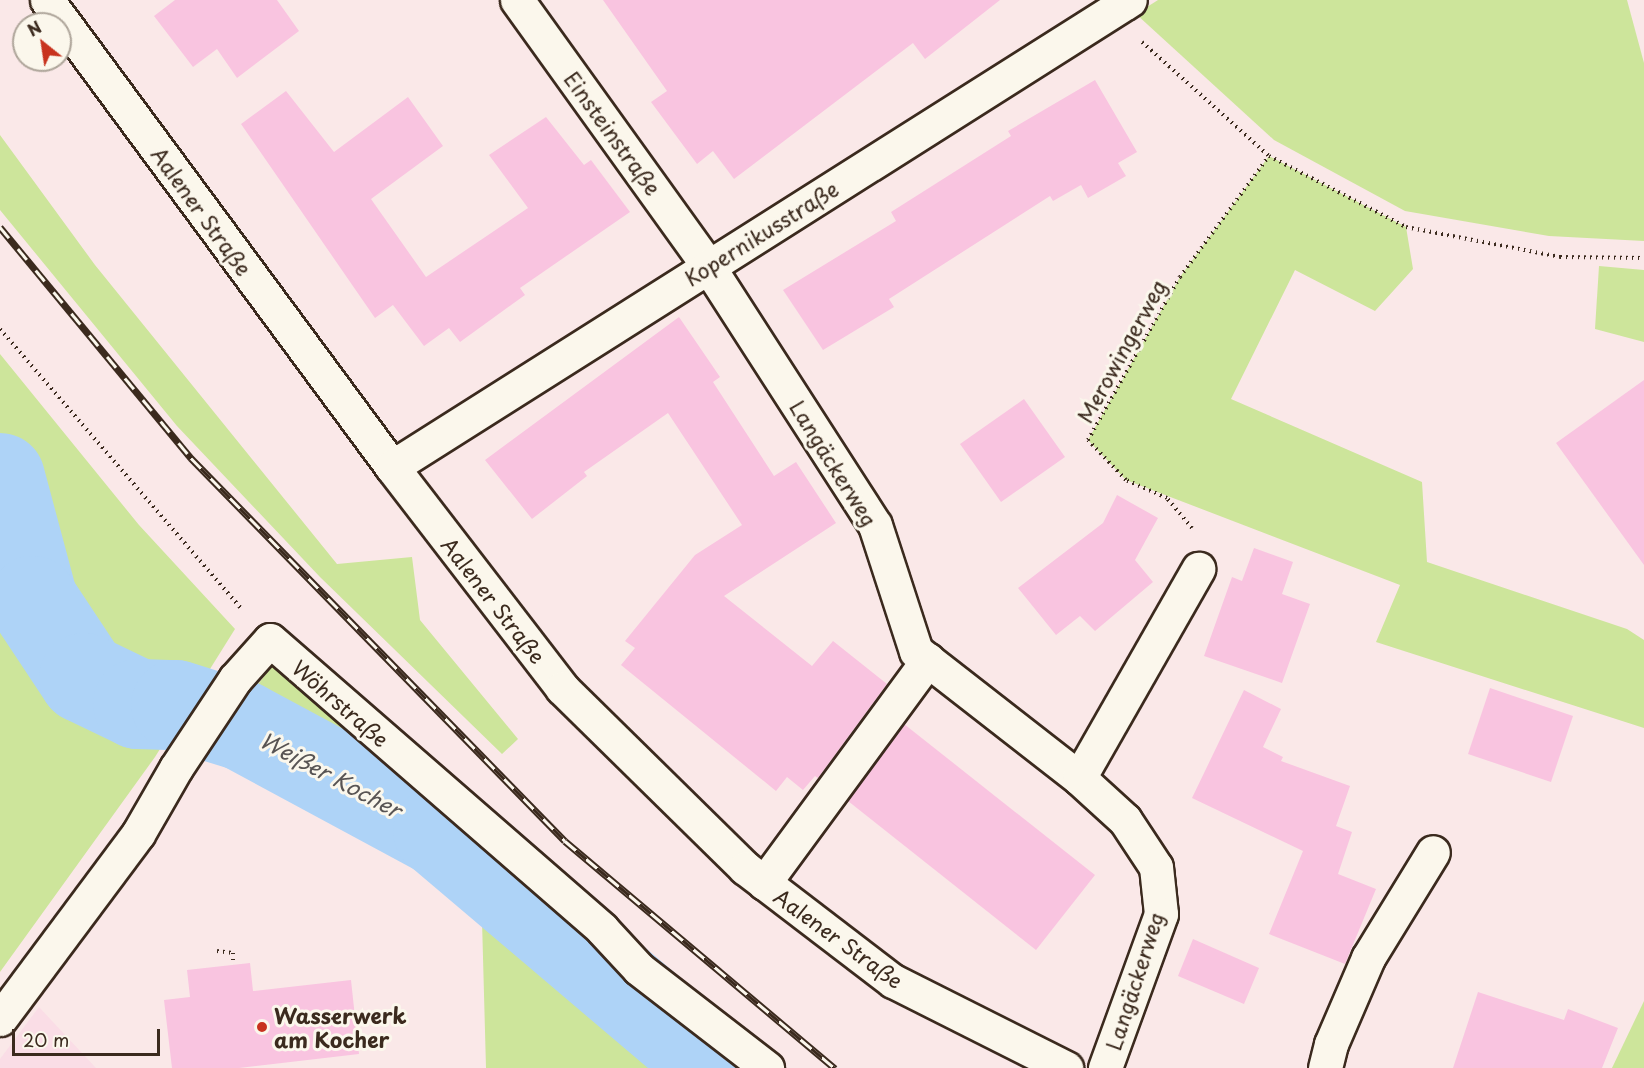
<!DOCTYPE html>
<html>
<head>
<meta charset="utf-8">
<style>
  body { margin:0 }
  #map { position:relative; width:1644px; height:1068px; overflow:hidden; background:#fae8e8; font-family:"Playpen Sans",sans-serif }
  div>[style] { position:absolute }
  .built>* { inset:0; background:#fadde6 }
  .green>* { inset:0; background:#cde59b }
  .river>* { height:90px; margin:-45px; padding:0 45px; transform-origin:45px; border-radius:45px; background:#aed3f7 }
  .building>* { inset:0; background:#f9c4e0 }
  .path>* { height:4px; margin-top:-2px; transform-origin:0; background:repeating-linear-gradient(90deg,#3b2a1e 0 1.5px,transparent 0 6px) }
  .roads { filter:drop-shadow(2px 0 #3b2a1e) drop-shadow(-2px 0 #3b2a1e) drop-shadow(0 2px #3b2a1e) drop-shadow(0 -2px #3b2a1e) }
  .minor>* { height:33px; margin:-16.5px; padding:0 16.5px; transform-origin:16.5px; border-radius:16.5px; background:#fbf7ec }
  .rail>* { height:7px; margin-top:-3.5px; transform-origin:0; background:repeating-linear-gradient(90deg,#fbf7ec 0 14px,#3b2a1e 0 28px); box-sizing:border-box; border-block:2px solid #3b2a1e }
  .dots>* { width:16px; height:16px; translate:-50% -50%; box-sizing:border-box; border:3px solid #fbf7ec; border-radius:50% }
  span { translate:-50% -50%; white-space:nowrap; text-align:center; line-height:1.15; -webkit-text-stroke:6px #fbf7ec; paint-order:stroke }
  .street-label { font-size:21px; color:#3b2a1e }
  .poi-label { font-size:21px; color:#3b2a1e; font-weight:700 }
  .left { translate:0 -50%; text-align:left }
  .water-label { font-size:22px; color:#585454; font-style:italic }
  .north { position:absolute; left:12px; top:12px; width:60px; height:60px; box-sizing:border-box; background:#fbf7ec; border:2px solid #aea59a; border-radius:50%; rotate:330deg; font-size:16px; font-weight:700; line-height:24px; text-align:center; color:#3b2a1e }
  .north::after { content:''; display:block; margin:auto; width:21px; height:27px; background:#c8321e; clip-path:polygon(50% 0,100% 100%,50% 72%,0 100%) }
  .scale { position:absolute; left:12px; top:1029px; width:148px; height:27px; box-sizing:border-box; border:3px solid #3b2a1e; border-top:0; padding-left:8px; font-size:18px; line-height:21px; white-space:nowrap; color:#3b2a1e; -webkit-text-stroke:4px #fbf7ec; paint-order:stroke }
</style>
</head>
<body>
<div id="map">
  <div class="built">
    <div style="clip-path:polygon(39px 1007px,96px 1068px,0 1068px,0 1059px)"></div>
  </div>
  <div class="green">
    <div style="clip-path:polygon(1158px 0,1627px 0,1644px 63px,1644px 241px,1549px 236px,1405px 211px,1274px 140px,1136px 14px)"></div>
    <div style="clip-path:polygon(0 135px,95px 265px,337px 564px,412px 557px,420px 620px,518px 739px,502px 754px,320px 577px,177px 426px,0 210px)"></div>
    <div style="clip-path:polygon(1269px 156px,1406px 227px,1413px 269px,1375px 311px,1295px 270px,1231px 399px,1422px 482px,1427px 562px,1627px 629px,1644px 640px,1644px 728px,1376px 642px,1400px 585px,1126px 480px,1088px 440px,1180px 277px)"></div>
    <div style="clip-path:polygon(1599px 266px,1644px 270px,1644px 342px,1595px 329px)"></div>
    <div style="clip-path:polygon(0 354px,139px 525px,235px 629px,155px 757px,0 972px)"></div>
    <div style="clip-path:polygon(274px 664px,598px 935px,600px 951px,729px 1068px,486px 1068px,481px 884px,242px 704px)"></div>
    <div style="clip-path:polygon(1644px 1001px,1644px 1068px,1612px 1068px)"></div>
  </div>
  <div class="river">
    <div style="left:0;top:478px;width:127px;rotate:75deg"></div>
    <div style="left:33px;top:601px;width:92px;rotate:56.5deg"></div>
    <div style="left:84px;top:678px;width:60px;rotate:25.7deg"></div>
    <div style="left:138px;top:704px;width:38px;rotate:2deg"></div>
    <div style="left:176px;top:705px;width:70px;rotate:17.4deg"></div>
    <div style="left:243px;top:726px;width:221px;rotate:28.3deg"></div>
    <div style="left:438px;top:831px;width:366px;rotate:40.3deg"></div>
  </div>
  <div class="building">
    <div style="clip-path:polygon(175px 0,277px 0,299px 31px,237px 78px,217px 49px,193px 67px,154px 16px)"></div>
    <div style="clip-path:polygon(603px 0,1000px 0,925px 59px,913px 43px,734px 179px,713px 151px,697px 164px,651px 102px,667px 91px)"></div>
    <div style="clip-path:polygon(1095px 80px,1137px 152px,1118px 163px,1126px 176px,1088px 198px,1081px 185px,1053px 201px,1050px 196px,889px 299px,894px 307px,823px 350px,783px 290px,896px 221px,891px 212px,1011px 136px,1008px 131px)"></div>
    <div style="clip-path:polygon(286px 91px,334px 152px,408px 97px,443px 146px,371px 199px,426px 277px,528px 208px,489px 155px,546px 117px,584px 165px,591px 160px,630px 212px,520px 288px,525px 295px,460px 342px,449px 328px,424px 346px,393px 305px,375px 318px,241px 124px)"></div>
    <div style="clip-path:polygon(679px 317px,720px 377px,713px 382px,774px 476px,796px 462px,836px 523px,724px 596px,812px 666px,833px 641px,887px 684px,818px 778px,815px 776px,803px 790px,787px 777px,776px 791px,621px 665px,635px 648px,625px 641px,695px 555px,742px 525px,668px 413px,584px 472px,587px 476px,532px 519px,485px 460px)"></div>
    <div style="clip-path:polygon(1644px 380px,1644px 565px,1556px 443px)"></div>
    <div style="clip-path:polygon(1024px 399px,1065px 457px,1001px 502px,960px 444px)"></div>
    <div style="clip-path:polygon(1117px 495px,1158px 518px,1135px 560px,1153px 582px,1095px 631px,1080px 616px,1056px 635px,1018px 588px,1103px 523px)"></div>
    <div style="clip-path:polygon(1254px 548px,1293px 562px,1282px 594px,1310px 604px,1282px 683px,1204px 656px,1232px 577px,1242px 581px)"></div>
    <div style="clip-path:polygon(1490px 688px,1573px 716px,1551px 782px,1468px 754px)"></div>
    <div style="clip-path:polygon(1244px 690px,1281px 709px,1263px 747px,1283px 757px,1281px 761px,1350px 786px,1336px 826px,1352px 832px,1338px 874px,1376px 889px,1345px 964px,1269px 934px,1303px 851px,1192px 798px)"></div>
    <div style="clip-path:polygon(904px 724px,1095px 875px,1036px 950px,848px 801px)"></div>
    <div style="clip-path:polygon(1193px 939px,1259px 968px,1244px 1004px,1178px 976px)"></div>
    <div style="clip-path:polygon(250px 963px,253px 991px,351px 980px,359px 1054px,239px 1068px,172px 1068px,164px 1000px,190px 997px,187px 970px)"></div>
    <div style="clip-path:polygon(1478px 992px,1564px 1020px,1568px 1009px,1618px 1028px,1602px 1068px,1453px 1068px)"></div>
  </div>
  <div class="path">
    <div style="left:1142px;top:42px;width:171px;rotate:41.9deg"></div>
    <div style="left:1269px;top:156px;width:154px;rotate:27.4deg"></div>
    <div style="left:1406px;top:227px;width:157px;rotate:11deg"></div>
    <div style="left:1560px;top:257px;width:84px;rotate:0.7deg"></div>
    <div style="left:0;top:329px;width:369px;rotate:49.2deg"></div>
    <div style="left:1192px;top:528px;width:39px;rotate:-130deg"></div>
    <div style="left:1167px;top:498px;width:45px;rotate:-156.3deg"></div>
    <div style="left:1126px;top:480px;width:55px;rotate:-133.5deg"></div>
    <div style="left:1088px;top:440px;width:187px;rotate:-60.6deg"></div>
    <div style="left:1180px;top:277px;width:150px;rotate:-53.7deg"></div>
    <div style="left:217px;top:951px;width:16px;rotate:7deg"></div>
    <div style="left:233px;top:953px;width:12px;rotate:90deg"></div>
  </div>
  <div class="roads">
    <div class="minor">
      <div style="left:47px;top:0;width:581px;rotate:53.54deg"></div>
      <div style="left:392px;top:467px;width:279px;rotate:52.4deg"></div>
      <div style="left:562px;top:688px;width:257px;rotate:44.5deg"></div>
      <div style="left:745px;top:868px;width:186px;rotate:37.4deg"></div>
      <div style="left:893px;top:981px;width:194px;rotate:26.7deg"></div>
      <div style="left:517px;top:0;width:327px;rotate:54.3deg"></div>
      <div style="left:708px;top:266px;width:308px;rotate:57.2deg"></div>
      <div style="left:875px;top:525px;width:133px;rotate:72deg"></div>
      <div style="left:916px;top:651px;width:207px;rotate:37.9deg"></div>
      <div style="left:1079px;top:778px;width:62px;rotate:42.4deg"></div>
      <div style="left:1125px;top:820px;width:56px;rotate:56.6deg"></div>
      <div style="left:1156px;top:867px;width:47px;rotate:83.9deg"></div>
      <div style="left:1161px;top:914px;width:164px;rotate:110deg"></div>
      <div style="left:392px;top:467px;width:873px;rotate:-32.33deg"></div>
      <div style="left:1079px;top:778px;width:241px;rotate:-60.3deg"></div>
      <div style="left:764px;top:883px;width:277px;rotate:-53.7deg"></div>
      <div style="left:0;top:1019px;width:231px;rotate:-53.3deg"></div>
      <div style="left:138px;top:834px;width:76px;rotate:-60.1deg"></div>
      <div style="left:176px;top:768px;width:107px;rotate:-56.5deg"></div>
      <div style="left:235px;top:679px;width:52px;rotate:-48.1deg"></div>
      <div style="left:270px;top:640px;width:440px;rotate:41deg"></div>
      <div style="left:602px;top:929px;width:54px;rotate:47.2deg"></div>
      <div style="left:639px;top:969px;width:162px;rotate:37.7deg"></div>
      <div style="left:1325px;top:1068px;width:25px;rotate:-76deg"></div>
      <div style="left:1331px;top:1044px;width:94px;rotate:-66.7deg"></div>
      <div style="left:1368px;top:958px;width:124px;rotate:-58.5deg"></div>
    </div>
  </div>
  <div class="rail">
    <div style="left:0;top:227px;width:300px;rotate:50.4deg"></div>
    <div style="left:191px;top:458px;width:535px;rotate:45.68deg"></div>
    <div style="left:565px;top:841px;width:353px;rotate:40.1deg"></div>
  </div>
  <div class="dots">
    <div style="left:262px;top:1027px;background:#c8321e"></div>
  </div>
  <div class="street-label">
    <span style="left:613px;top:133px;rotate:54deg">Einsteinstraße</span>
    <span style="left:202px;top:211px;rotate:54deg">Aalener Straße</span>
    <span style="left:761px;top:233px;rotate:-32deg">Kopernikusstraße</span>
    <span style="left:1121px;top:351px;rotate:-61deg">Merowingerweg</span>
    <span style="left:834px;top:463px;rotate:58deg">Langäckerweg</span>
    <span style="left:494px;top:600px;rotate:52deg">Aalener Straße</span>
    <span style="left:341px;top:703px;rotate:41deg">Wöhrstraße</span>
    <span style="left:839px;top:938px;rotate:36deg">Aalener Straße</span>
    <span style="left:1134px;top:981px;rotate:-72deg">Langäckerweg</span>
  </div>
  <div class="poi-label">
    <span class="left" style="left:274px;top:1027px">Wasserwerk<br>am Kocher</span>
  </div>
  <div class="water-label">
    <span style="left:331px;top:774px;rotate:28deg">Weißer Kocher</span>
  </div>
  <div class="north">N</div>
  <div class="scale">20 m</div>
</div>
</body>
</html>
